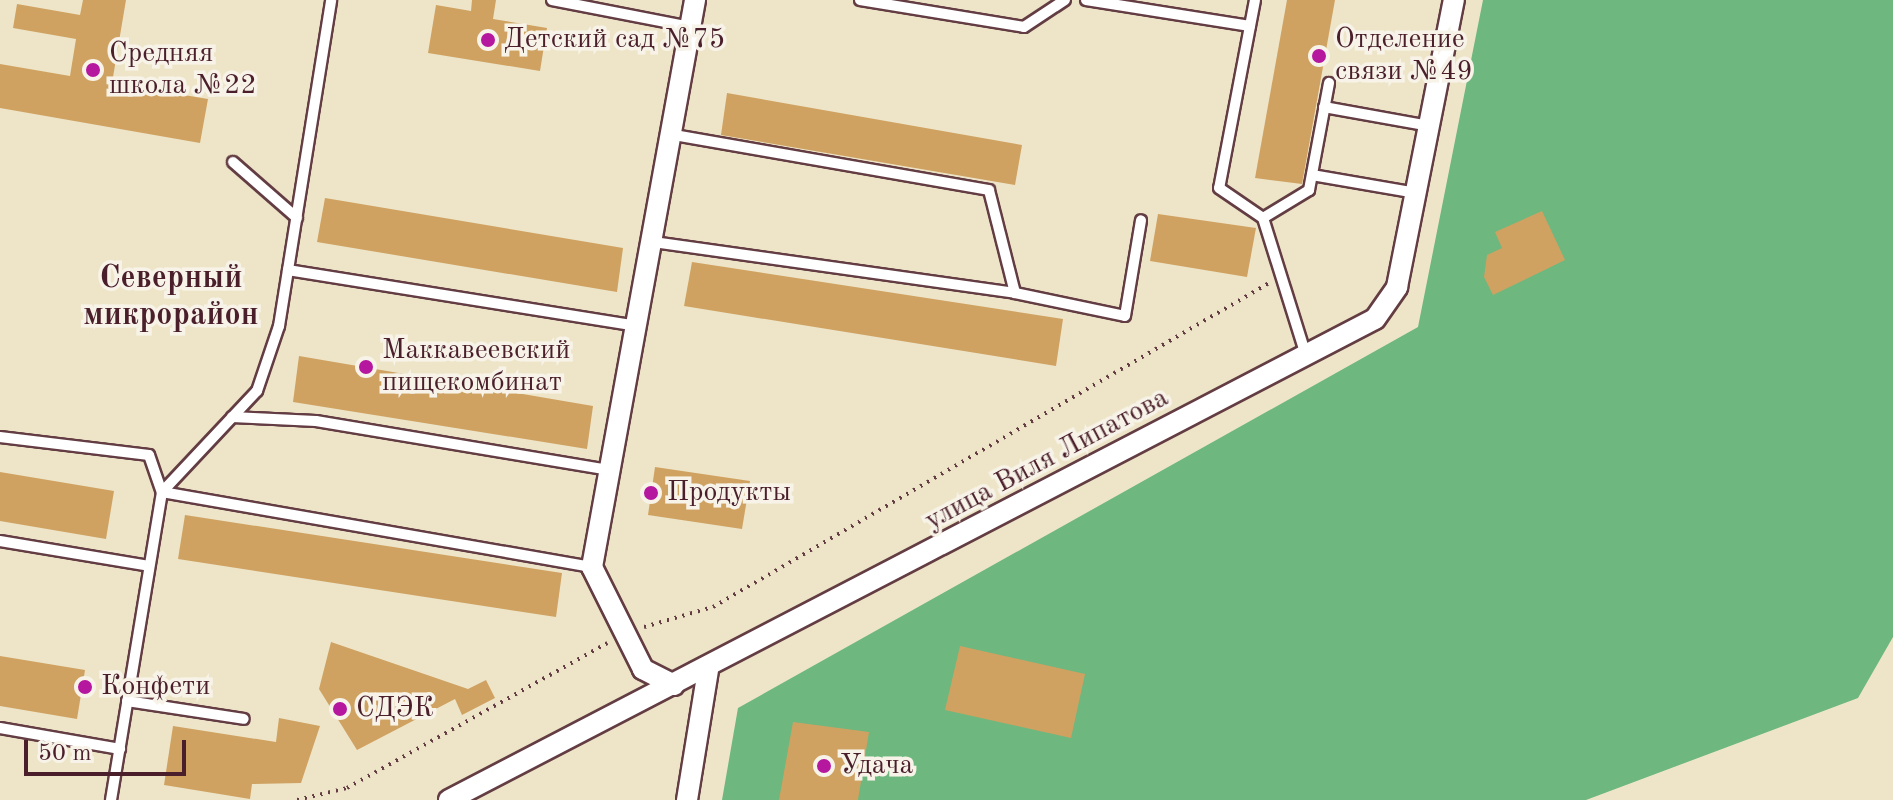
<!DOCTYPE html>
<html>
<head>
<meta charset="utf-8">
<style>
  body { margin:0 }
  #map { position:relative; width:1893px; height:800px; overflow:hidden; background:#eee5c8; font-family:"Old Standard TT",serif }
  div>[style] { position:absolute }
  .forest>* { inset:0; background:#6eb77e }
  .building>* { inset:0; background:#cfa262 }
  .path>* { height:4px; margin-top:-2px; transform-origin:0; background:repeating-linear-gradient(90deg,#633d43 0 2px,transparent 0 8px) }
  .roads { filter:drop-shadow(2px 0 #633d43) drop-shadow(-2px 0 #633d43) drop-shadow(0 2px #633d43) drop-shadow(0 -2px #633d43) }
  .lane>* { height:10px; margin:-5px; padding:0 5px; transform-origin:5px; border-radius:5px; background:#fff }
  .street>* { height:20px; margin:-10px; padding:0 10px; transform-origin:10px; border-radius:10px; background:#fff }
  .dots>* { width:22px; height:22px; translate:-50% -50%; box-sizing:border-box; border:4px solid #f7f3e8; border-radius:50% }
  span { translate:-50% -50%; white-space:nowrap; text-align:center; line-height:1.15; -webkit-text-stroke:7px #f7f3e8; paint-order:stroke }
  .poi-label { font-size:28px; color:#4a1f2b }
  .left { translate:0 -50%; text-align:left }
  .street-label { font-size:28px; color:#4a1f2b }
  .quarter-label { font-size:32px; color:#4a1f2b; font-weight:700 }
  .scale { position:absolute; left:24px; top:740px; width:162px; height:36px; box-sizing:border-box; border:4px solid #4a1f2b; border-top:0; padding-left:10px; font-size:24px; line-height:28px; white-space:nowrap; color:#4a1f2b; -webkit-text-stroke:6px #f7f3e8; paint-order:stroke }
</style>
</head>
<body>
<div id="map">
  <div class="forest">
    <div style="clip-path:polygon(1483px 0,1893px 0,1893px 637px,1858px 698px,1586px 800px,722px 800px,738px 708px,1418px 327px)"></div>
  </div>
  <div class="building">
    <div style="clip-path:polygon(83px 0,126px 0,112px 83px,208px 99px,200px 143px,0 108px,0 64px,70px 76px,76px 39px,13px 28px,17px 4px,80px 15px)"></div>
    <div style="clip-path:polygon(472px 0,496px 0,493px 19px,547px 28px,540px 71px,428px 53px,436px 5px,471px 11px)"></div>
    <div style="clip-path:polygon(1287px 0,1335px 0,1302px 184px,1255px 178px)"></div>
    <div style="clip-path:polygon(727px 93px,1022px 145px,1015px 185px,721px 135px)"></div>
    <div style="clip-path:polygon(325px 198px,623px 248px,617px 292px,317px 242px)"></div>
    <div style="clip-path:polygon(1542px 211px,1565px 260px,1493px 295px,1484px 277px,1487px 255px,1502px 248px,1495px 232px)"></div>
    <div style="clip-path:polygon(1158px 214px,1256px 228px,1247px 277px,1150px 261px)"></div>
    <div style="clip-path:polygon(692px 262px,1063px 319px,1056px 366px,684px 306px)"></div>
    <div style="clip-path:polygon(299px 356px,593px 406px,587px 449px,293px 402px)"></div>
    <div style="clip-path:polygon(655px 467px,750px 481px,742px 529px,648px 515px)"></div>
    <div style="clip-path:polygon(0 472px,114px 491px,106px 539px,0 521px)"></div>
    <div style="clip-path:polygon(185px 515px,562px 573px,556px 617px,178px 559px)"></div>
    <div style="clip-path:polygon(331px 642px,468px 689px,486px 680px,495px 698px,462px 715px,455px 699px,357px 750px,319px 689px)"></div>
    <div style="clip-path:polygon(960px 646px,1085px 674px,1071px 738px,945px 710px)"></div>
    <div style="clip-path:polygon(0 656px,85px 670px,77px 719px,0 706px)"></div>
    <div style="clip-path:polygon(279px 718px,320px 726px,301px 783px,252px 784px,250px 799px,164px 785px,173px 726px,276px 742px)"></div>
    <div style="clip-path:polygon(793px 722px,869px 732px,858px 800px,779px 800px)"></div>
  </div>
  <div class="path">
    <div style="left:644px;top:627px;width:72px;rotate:-16.2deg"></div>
    <div style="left:713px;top:607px;width:644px;rotate:-30.23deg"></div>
    <div style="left:297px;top:800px;width:51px;rotate:-13.5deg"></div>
    <div style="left:347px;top:788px;width:298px;rotate:-29.1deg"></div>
  </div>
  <div class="roads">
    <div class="lane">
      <div style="left:552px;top:0;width:142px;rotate:11deg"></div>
      <div style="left:860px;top:0;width:166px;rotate:9.3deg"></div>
      <div style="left:1024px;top:27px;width:49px;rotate:-33.4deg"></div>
      <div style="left:1086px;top:0;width:166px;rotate:9deg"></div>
      <div style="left:1255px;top:0;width:191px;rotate:100.8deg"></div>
      <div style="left:1219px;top:188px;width:53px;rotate:34.3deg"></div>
      <div style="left:1263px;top:218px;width:144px;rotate:72.6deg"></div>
      <div style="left:1324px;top:107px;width:108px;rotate:10.2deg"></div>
      <div style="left:233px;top:162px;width:85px;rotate:41.2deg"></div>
      <div style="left:1312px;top:175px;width:106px;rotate:9.8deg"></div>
      <div style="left:1263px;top:218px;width:54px;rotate:-31.3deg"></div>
      <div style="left:1309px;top:190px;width:109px;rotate:-79.4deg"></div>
      <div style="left:653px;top:242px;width:366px;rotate:8deg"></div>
      <div style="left:1015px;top:293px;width:106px;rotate:-104.2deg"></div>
      <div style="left:989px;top:190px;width:319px;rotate:-170.1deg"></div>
      <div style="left:288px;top:270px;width:352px;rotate:9.1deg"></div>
      <div style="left:1015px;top:293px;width:112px;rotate:11.8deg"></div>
      <div style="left:1125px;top:316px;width:97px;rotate:-80.5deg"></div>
      <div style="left:232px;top:417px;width:84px;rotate:2.7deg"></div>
      <div style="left:316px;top:421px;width:298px;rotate:9.5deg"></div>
      <div style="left:0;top:437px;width:150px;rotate:6.9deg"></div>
      <div style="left:149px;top:455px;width:39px;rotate:71deg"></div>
      <div style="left:162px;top:492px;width:436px;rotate:9.9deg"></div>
      <div style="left:0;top:541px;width:151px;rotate:9.5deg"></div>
      <div style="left:127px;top:701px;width:118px;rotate:8.7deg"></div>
      <div style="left:0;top:728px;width:122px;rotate:9.9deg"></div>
      <div style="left:111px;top:800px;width:312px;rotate:-80.6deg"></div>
      <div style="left:162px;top:492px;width:139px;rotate:-46.8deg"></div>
      <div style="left:257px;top:391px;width:69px;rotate:-71.3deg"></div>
      <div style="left:279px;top:326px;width:330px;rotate:-80.9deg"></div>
    </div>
    <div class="street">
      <div style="left:674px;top:685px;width:35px;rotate:-153deg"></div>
      <div style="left:643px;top:669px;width:114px;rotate:-116.6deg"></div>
      <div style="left:592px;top:567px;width:576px;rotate:-79.7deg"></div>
      <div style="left:449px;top:800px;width:1043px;rotate:-27.45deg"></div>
      <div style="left:1375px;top:319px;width:39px;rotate:-55deg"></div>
      <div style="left:1397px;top:287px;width:293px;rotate:-78.8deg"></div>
      <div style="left:687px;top:800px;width:131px;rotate:-80.8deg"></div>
    </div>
  </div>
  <div class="dots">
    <div style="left:488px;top:40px;background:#b5179e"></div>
    <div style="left:1319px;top:56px;background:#b5179e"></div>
    <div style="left:93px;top:70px;background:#b5179e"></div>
    <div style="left:366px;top:367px;background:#b5179e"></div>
    <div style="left:651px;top:493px;background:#b5179e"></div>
    <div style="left:85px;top:687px;background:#b5179e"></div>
    <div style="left:340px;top:709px;background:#b5179e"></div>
    <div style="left:824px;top:766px;background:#b5179e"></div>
  </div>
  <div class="poi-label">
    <span class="left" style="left:504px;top:40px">Детский сад №75</span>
    <span class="left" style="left:1335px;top:56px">Отделение<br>связи №49</span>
    <span class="left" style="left:109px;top:70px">Средняя<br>школа №22</span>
    <span class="left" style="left:382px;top:367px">Маккавеевский<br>пищекомбинат</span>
    <span class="left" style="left:667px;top:493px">Продукты</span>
    <span class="left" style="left:101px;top:687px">Конфети</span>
    <span class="left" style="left:356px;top:709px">СДЭК</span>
    <span class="left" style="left:840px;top:766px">Удача</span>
  </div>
  <div class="street-label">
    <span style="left:1047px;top:460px;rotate:-28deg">улица Виля Липатова</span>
  </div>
  <div class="quarter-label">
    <span style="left:171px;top:298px">Северный<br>микрорайон</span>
  </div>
  <div class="scale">50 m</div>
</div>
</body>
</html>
